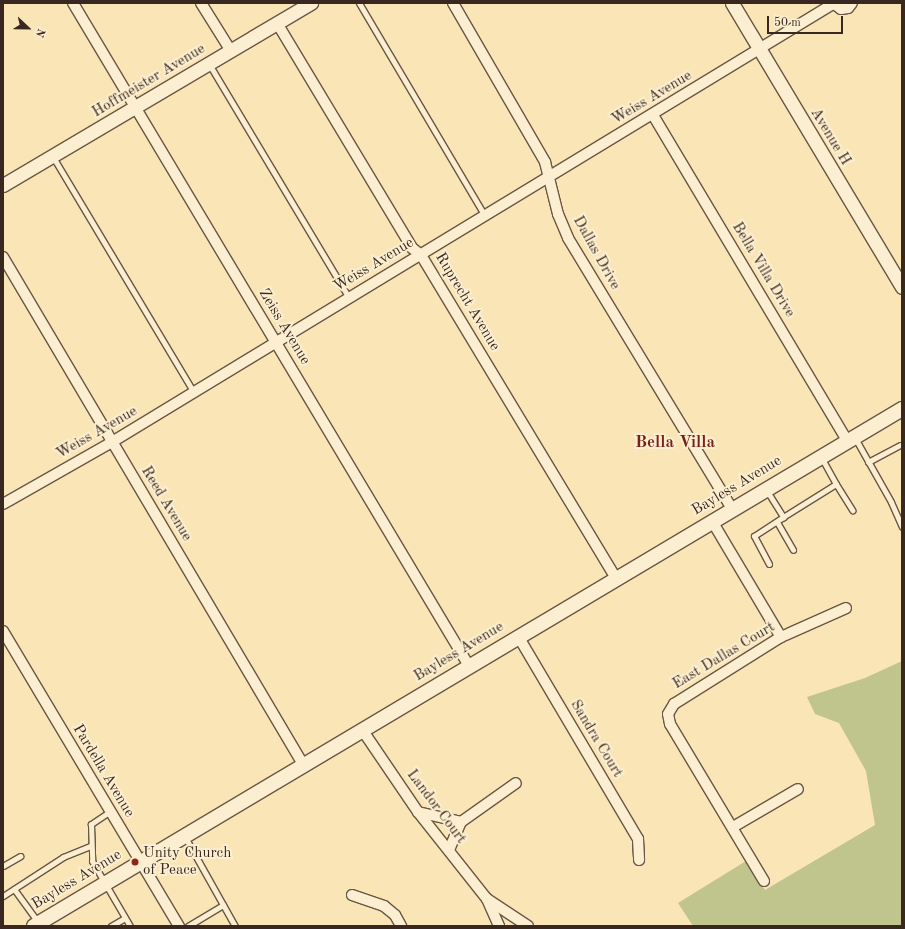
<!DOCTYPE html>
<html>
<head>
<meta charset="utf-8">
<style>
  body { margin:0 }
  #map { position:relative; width:905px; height:929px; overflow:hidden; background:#fae5b7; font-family:"Old Standard TT",serif }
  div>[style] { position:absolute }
  .green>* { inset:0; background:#c0c48d }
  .roads { filter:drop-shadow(1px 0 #695745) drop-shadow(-1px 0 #695745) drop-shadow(0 1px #695745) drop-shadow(0 -1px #695745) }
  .service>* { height:5px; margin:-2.5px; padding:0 2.5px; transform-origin:2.5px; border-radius:2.5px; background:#fceed0 }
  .minor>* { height:10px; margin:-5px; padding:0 5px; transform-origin:5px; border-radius:5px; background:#fceed0 }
  .tertiary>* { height:13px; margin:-6.5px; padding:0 6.5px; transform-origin:6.5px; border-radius:6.5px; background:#fceed0 }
  .secondary>* { height:14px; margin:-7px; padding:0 7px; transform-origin:7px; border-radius:7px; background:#fceed0 }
  .dots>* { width:11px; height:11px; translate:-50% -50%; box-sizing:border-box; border:2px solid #fceed0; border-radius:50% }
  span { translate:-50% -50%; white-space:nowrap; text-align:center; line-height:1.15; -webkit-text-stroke:4px #fceed0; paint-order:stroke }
  .street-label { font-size:15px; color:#39281f }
  .poi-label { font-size:15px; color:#39281f }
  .left { translate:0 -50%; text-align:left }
  .quarter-label { font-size:17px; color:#7a1f14; font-weight:700 }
  .frame { position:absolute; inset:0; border:4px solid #39281f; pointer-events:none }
  .north { position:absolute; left:8px; top:8px; width:40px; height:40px; -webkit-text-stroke:3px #fceed0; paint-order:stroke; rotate:112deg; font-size:11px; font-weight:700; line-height:16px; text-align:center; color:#39281f }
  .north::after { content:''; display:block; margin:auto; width:14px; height:18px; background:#39281f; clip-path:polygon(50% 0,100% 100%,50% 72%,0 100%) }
  .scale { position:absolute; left:767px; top:16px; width:76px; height:18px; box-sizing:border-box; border:2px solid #39281f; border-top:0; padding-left:5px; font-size:12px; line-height:14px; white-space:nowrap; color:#39281f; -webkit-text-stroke:3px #fceed0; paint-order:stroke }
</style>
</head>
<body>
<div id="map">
  <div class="green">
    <div style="clip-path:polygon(902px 661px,902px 926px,693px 926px,678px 903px,746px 861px,765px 890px,875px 825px,866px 771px,839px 723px,815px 714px,807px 697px,865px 678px)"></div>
  </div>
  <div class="roads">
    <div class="service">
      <div style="left:359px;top:3px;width:247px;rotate:59.4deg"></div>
      <div style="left:209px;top:64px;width:273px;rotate:59.1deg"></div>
      <div style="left:53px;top:157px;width:275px;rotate:59.1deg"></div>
      <div style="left:855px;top:438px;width:73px;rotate:60.6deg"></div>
      <div style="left:891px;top:502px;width:27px;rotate:66deg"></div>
      <div style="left:868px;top:462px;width:36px;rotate:-28deg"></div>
      <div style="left:836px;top:484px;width:31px;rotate:58deg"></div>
      <div style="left:767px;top:491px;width:31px;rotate:58deg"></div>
      <div style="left:783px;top:517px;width:62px;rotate:-31.9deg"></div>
      <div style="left:836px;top:484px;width:31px;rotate:-119deg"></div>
      <div style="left:777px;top:522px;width:32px;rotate:60deg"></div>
      <div style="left:769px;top:564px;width:32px;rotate:-118deg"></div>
      <div style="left:754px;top:536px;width:35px;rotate:-33deg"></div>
      <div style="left:109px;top:812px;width:22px;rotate:146deg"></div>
      <div style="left:91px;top:824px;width:37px;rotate:88deg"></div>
      <div style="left:92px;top:861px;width:75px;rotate:59.7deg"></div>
      <div style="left:185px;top:837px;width:102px;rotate:60.7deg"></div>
      <div style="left:3px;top:866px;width:20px;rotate:-30deg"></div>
      <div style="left:14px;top:889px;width:41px;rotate:54deg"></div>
      <div style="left:3px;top:896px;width:72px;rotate:-33deg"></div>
      <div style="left:63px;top:857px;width:29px;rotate:-22deg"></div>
      <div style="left:111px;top:926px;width:16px;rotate:-30deg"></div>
      <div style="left:188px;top:926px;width:41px;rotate:-31deg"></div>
    </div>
    <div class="minor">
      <div style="left:73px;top:3px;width:772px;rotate:59.15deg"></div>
      <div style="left:201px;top:3px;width:57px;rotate:58deg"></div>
      <div style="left:453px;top:3px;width:184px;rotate:59.9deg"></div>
      <div style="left:545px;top:162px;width:54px;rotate:76deg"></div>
      <div style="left:558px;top:214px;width:26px;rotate:67deg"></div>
      <div style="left:568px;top:238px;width:317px;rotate:58.8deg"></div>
      <div style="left:833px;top:3px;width:10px;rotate:37deg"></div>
      <div style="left:841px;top:9px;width:7px;rotate:-8deg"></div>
      <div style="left:848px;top:8px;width:6px;rotate:-51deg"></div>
      <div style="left:277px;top:23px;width:262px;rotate:59deg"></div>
      <div style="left:412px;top:248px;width:11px;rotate:38deg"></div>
      <div style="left:421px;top:255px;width:377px;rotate:58.9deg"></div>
      <div style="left:653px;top:115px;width:379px;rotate:59.2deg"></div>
      <div style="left:3px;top:257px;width:591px;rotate:59.4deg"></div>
      <div style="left:3px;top:504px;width:125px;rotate:-29.6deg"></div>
      <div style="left:112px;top:442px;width:844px;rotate:-31.28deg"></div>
      <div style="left:712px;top:521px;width:135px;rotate:59.3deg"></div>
      <div style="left:3px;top:631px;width:344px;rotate:59.2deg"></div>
      <div style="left:518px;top:636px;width:236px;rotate:59.4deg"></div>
      <div style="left:638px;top:839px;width:21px;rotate:87deg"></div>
      <div style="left:363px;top:731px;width:98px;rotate:55.8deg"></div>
      <div style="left:418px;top:812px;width:111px;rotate:51.6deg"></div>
      <div style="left:487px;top:899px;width:30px;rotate:66deg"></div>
      <div style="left:418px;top:812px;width:44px;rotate:13.1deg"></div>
      <div style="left:733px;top:827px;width:75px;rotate:-30.3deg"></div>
      <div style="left:449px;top:850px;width:30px;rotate:-67deg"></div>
      <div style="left:461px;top:822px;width:67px;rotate:-35.3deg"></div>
      <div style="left:764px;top:881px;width:183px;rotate:-120.9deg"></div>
      <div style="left:670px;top:724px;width:10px;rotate:-101deg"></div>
      <div style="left:668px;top:714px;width:12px;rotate:-59deg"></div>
      <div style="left:674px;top:704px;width:126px;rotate:-32.1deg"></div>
      <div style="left:781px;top:637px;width:71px;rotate:-24deg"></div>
      <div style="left:352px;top:895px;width:34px;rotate:19deg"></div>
      <div style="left:384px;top:906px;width:14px;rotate:39deg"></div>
      <div style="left:395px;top:915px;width:13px;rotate:61deg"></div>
      <div style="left:487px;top:899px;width:49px;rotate:33.4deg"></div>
    </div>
    <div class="tertiary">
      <div style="left:732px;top:3px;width:331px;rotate:59.1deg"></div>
      <div style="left:3px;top:185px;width:358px;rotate:-30.6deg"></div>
    </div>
    <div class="secondary">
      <div style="left:34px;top:926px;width:1010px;rotate:-30.78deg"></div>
    </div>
  </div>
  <div class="dots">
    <div style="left:135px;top:862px;background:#8f2418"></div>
  </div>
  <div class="street-label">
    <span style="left:149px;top:81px;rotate:-31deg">Hoffmeister Avenue</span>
    <span style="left:652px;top:98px;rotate:-31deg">Weiss Avenue</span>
    <span style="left:830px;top:137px;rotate:59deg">Avenue H</span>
    <span style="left:596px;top:253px;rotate:61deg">Dallas Drive</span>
    <span style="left:374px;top:265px;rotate:-31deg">Weiss Avenue</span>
    <span style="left:763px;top:270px;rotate:59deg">Bella Villa Drive</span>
    <span style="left:467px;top:302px;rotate:59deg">Ruprecht Avenue</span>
    <span style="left:284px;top:327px;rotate:59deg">Zeiss Avenue</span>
    <span style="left:97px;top:433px;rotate:-30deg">Weiss Avenue</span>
    <span style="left:737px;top:486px;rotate:-31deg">Bayless Avenue</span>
    <span style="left:166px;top:504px;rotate:59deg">Reed Avenue</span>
    <span style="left:459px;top:652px;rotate:-31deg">Bayless Avenue</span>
    <span style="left:724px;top:656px;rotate:-31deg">East Dallas Court</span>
    <span style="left:596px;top:739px;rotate:59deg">Sandra Court</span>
    <span style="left:103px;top:771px;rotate:59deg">Pardella Avenue</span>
    <span style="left:436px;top:807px;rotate:53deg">Landor Court</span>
    <span style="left:77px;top:880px;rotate:-31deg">Bayless Avenue</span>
  </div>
  <div class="poi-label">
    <span class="left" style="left:143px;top:862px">Unity Church<br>of Peace</span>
  </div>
  <div class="quarter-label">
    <span style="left:675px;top:443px">Bella Villa</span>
  </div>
  <div class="frame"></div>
  <div class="north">N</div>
  <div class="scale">50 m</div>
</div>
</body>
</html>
